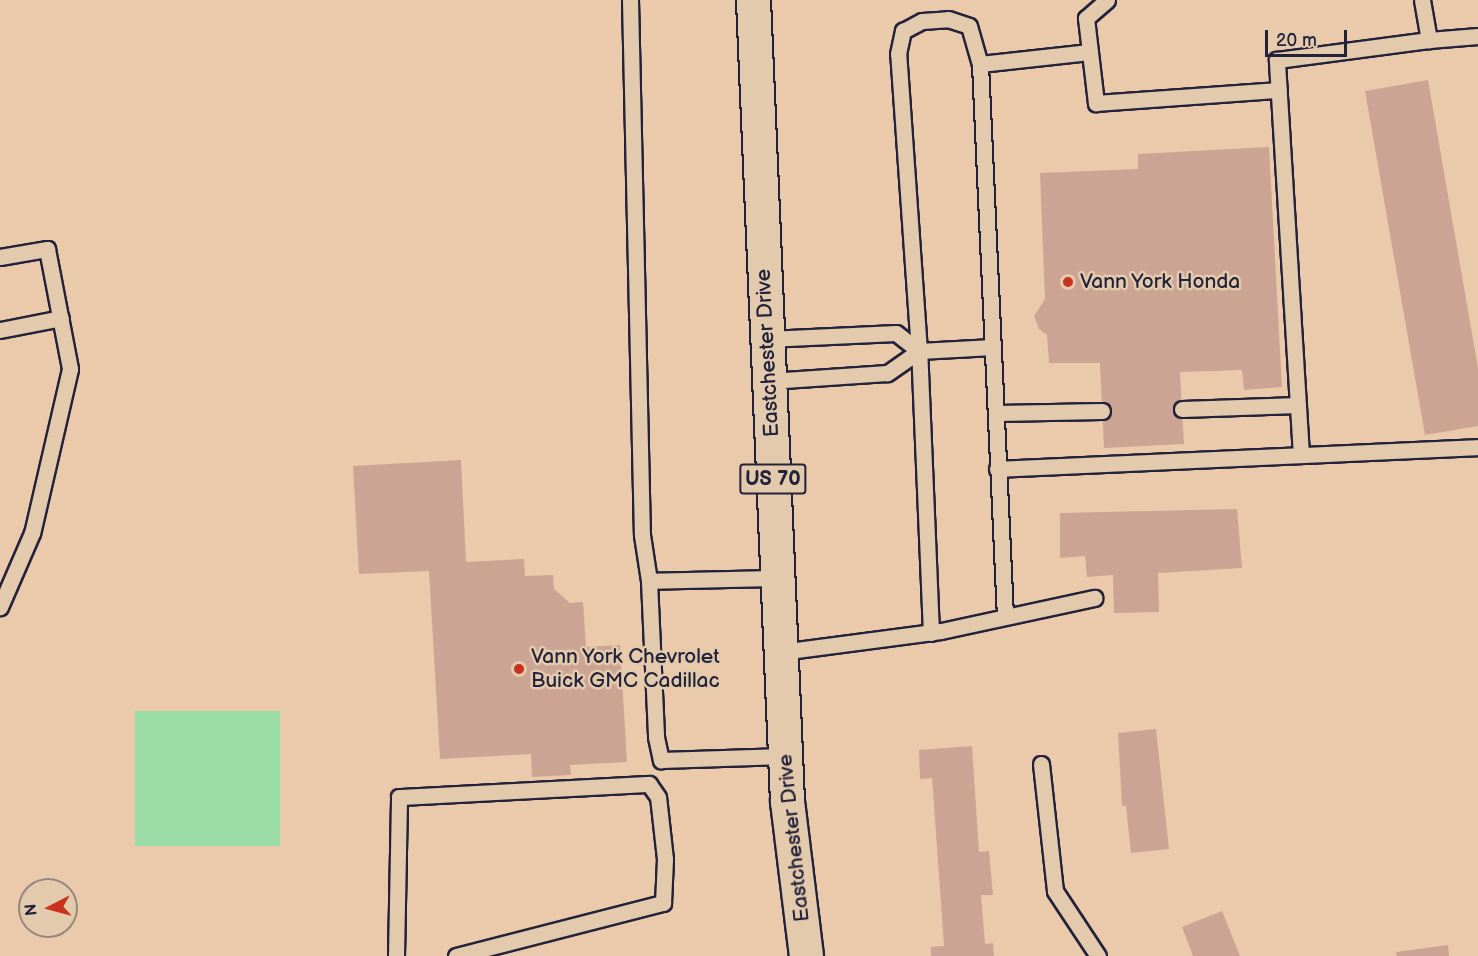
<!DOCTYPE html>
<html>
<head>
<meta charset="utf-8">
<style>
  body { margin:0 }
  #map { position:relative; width:1478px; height:956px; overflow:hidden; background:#ebcaac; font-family:"Balsamiq Sans",sans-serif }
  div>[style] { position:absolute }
  .green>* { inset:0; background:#9bdda7 }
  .building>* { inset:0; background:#cca493 }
  .roads { filter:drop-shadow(2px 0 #22223b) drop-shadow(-2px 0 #22223b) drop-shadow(0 2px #22223b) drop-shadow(0 -2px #22223b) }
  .service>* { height:15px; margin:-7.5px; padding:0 7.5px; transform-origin:7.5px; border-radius:7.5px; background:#e4caac }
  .primary>* { height:33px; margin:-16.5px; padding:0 16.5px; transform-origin:16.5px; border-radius:16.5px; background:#e4caac }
  .dots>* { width:16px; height:16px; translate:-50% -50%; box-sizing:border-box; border:3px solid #e4caac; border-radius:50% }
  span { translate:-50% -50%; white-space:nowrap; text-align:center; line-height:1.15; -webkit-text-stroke:5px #e4caac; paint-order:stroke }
  .shield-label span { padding:2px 4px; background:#e4caac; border:2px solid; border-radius:4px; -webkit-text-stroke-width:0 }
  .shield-label { font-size:20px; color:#22223b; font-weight:700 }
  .poi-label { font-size:21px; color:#22223b }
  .left { translate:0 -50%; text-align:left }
  .street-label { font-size:21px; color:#22223b }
  .north { position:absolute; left:18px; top:878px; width:60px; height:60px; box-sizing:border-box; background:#e4caac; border:2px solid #96877f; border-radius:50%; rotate:264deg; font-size:16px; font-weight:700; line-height:24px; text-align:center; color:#22223b }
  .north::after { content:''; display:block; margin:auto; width:21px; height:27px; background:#c8321e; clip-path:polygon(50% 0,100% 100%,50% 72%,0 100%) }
  .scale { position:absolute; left:1265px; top:30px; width:82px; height:27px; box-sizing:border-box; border:3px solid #22223b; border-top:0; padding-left:8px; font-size:18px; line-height:21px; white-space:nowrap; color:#22223b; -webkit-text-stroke:4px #e4caac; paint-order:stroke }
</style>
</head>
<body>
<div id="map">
  <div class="green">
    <div style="clip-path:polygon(135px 711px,280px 711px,280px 846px,135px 846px)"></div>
  </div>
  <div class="building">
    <div style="clip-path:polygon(1428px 80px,1478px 368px,1478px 426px,1425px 435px,1365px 91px)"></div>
    <div style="clip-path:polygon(1269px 147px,1282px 387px,1244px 390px,1242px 370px,1180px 372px,1184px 444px,1104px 448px,1100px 363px,1049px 363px,1047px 335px,1039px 329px,1034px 316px,1045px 299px,1040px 173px,1138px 169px,1138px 154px)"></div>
    <div style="clip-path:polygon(461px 460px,466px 562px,524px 559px,525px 576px,553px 575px,554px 589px,570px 603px,583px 602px,586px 647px,620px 645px,627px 762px,570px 765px,571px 775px,532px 777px,531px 754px,440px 759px,429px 571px,359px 574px,353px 466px)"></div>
    <div style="clip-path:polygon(1237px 509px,1242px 568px,1158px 573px,1159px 612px,1114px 613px,1113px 575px,1087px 577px,1085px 556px,1060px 558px,1060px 513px)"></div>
    <div style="clip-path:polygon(1156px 729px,1169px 849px,1131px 853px,1126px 806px,1122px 806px,1118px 733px)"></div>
    <div style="clip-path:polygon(972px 746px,979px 852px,989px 851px,993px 895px,981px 895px,985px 944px,993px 943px,994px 956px,931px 956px,931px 947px,944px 946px,932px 778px,920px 779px,919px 750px)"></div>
    <div style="clip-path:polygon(1222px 911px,1240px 956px,1193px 956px,1182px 927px)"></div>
    <div style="clip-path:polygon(1448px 945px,1449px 956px,1397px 956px,1396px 952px)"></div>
  </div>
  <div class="roads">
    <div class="service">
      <div style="left:630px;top:0;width:535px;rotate:88.72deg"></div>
      <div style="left:642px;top:535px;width:47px;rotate:81.3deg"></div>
      <div style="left:1107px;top:0;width:28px;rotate:139deg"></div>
      <div style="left:1086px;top:18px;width:86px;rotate:83.3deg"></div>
      <div style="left:1096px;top:103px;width:183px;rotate:-4.1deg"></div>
      <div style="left:1422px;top:0;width:41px;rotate:80.1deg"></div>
      <div style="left:1429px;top:40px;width:49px;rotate:-4.7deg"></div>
      <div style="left:980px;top:64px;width:110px;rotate:-6.3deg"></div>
      <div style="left:0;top:257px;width:48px;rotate:-9.7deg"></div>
      <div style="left:47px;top:249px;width:122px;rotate:79.1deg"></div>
      <div style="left:70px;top:369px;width:168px;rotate:103deg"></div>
      <div style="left:32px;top:533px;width:81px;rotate:113.4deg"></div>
      <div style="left:0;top:330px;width:62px;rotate:-11.1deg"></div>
      <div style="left:767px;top:339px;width:129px;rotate:-2.7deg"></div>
      <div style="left:896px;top:333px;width:29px;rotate:38deg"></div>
      <div style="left:919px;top:351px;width:39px;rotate:145deg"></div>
      <div style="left:887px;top:373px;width:118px;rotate:176.1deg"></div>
      <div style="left:919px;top:351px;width:74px;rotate:-3.1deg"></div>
      <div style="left:1182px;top:409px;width:116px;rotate:-2deg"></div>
      <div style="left:997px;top:413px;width:105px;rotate:-1.1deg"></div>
      <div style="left:1301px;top:455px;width:396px;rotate:-93.5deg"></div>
      <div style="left:1277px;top:60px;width:153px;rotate:-7.5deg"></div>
      <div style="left:997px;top:469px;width:482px;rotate:-2.6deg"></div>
      <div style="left:777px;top:578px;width:128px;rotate:178.7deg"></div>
      <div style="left:649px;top:581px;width:156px;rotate:87.4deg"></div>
      <div style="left:656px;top:737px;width:24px;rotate:78deg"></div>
      <div style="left:661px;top:760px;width:124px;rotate:-1.8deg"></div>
      <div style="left:931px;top:633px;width:282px;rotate:-92.4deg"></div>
      <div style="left:919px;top:351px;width:298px;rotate:-94deg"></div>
      <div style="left:898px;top:54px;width:24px;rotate:-78deg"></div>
      <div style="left:903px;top:31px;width:21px;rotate:-28deg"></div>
      <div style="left:922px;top:21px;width:26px;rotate:-4deg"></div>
      <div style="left:948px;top:19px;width:22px;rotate:18deg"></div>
      <div style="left:969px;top:26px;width:40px;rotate:74deg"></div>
      <div style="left:980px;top:64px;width:553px;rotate:87.41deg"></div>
      <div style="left:781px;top:652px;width:161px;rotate:-7.5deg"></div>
      <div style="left:941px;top:631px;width:157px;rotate:-12.2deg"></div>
      <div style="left:1041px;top:764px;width:128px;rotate:83.7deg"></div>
      <div style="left:1055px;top:891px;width:78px;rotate:56.5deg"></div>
      <div style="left:396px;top:956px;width:159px;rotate:-88.9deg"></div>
      <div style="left:399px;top:797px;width:250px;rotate:-3deg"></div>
      <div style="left:456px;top:956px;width:214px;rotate:-14.4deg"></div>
      <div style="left:663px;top:903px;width:44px;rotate:-87.4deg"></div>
      <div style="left:665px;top:859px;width:62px;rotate:-96.4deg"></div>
      <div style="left:658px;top:797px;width:16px;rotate:-125deg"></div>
    </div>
    <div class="primary">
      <div style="left:753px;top:0;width:802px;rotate:87.57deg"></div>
      <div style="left:787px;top:801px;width:156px;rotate:83deg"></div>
    </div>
  </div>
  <div class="dots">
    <div style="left:1068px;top:282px;background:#c8321e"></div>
    <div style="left:519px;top:669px;background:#c8321e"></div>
  </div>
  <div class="shield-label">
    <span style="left:773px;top:479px">US 70</span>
  </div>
  <div class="poi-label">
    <span class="left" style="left:1080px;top:282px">Vann York Honda</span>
    <span class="left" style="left:531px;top:669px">Vann York Chevrolet<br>Buick GMC Cadillac</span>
  </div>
  <div class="street-label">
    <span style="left:768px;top:353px;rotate:-93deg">Eastchester Drive</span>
    <span style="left:794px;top:838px;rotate:-96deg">Eastchester Drive</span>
  </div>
  <div class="north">N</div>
  <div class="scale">20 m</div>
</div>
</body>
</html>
